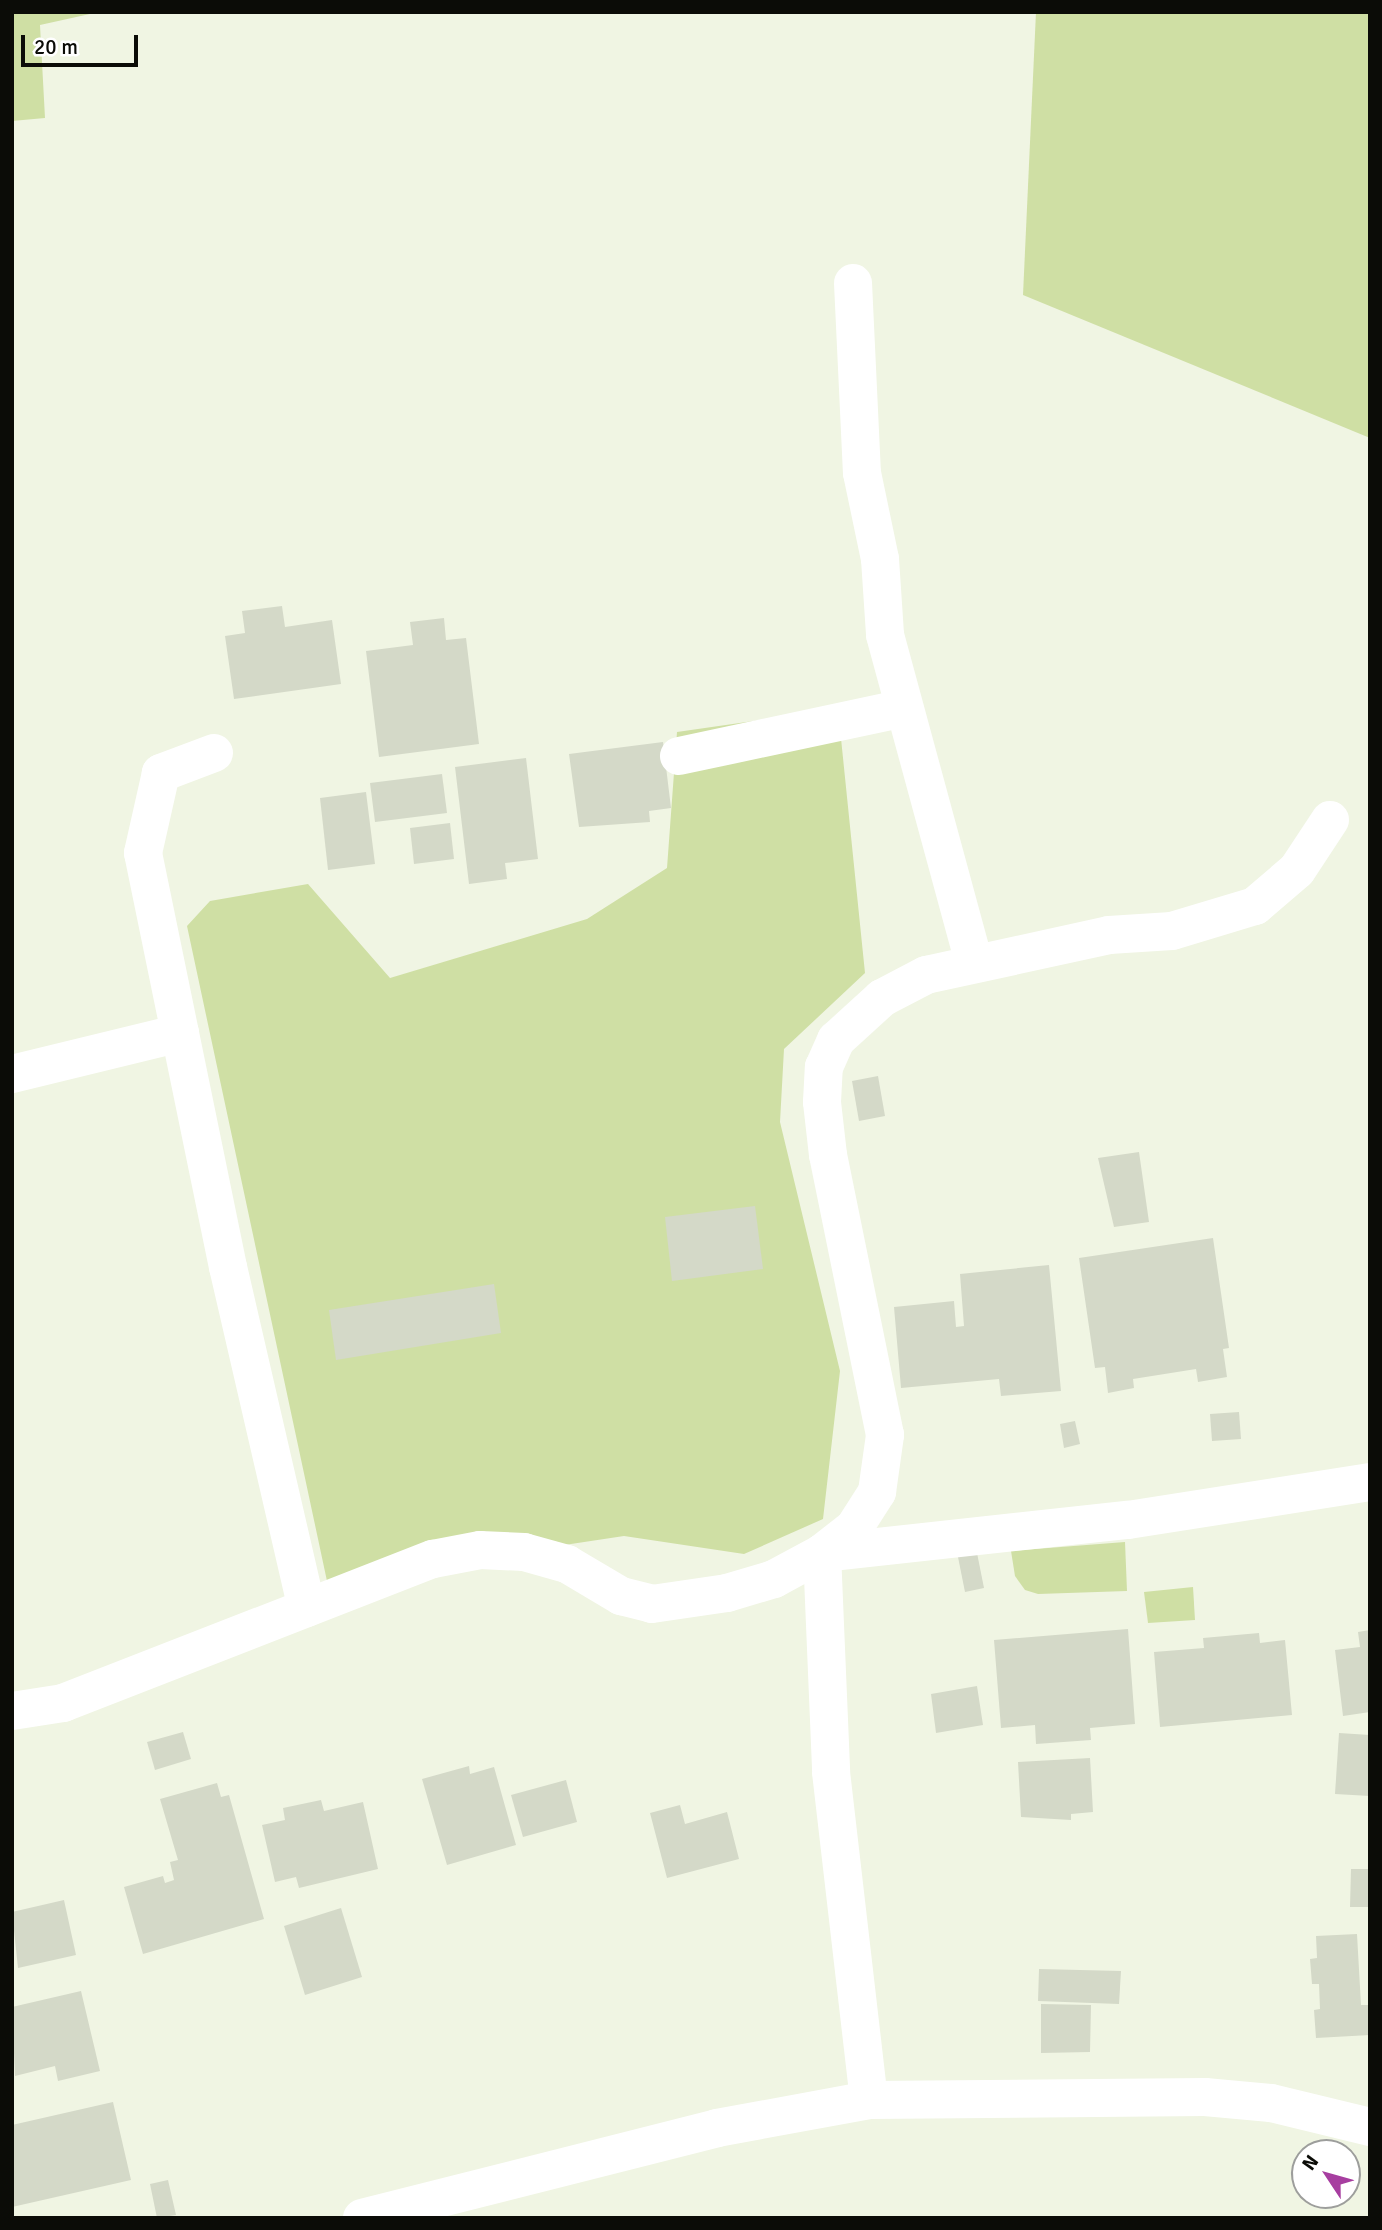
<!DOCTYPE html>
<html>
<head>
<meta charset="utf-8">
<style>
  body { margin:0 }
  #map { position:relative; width:1382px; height:2230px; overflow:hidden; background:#f0f5e3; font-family:Signika,sans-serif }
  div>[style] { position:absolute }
  .green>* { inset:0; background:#cfdfa4 }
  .building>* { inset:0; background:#d4d9c8 }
  .minor>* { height:38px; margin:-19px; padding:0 19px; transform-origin:19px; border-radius:19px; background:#fff }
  span { translate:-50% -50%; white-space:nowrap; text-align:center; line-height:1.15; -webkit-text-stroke:5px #fff; paint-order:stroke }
  .frame { position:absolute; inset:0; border:14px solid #0b0c07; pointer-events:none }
  .north { position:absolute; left:1291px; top:2139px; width:70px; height:70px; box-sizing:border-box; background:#fff; border:2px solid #9d9e9c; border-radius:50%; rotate:306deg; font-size:19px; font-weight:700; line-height:28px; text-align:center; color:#0b0c07 }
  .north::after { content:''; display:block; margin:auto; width:24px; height:32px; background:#a73ea0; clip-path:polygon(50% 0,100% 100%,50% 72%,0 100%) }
  .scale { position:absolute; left:21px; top:35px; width:117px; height:32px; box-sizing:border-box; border:4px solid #0b0c07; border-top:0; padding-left:9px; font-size:21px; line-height:24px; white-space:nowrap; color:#0b0c07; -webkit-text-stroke:5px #fff; paint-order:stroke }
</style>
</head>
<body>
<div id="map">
  <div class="green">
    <div style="clip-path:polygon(12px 12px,99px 12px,40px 25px,45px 118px,12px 121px)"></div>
    <div style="clip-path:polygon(1036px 12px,1370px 12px,1370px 438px,1023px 295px)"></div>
    <div style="clip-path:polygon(838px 709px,865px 973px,784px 1049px,780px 1122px,840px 1371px,823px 1519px,744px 1554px,624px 1536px,327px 1581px,187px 926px,210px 901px,308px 884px,390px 978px,587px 919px,667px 868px,677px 732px)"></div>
    <div style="clip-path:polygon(1125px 1542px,1127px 1591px,1038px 1594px,1025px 1590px,1015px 1576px,1011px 1551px)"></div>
    <div style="clip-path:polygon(1193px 1587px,1195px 1620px,1148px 1623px,1144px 1592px)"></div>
  </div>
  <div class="building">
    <div style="clip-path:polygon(282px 606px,285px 627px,332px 620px,341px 684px,234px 699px,225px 636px,245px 633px,242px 611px)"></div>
    <div style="clip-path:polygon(444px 618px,446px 640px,466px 638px,479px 744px,379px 757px,366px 651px,413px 645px,410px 622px)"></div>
    <div style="clip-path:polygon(663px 742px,671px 808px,649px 811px,650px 822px,579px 827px,569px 754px)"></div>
    <div style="clip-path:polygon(526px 758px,538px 859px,505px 863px,507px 879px,469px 884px,455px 767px)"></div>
    <div style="clip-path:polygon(442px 774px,447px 813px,375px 822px,370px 783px)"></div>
    <div style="clip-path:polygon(366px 792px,375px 864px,328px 870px,320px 798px)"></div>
    <div style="clip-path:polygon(450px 823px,454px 859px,414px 864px,410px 828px)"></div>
    <div style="clip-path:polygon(878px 1076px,885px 1116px,859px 1121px,852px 1081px)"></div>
    <div style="clip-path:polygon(1139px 1152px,1149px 1222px,1114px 1227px,1098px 1158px)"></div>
    <div style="clip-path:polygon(755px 1206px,763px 1269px,672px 1281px,665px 1217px)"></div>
    <div style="clip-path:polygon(1213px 1238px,1229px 1348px,1223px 1349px,1227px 1377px,1198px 1382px,1196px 1369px,1133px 1379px,1134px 1388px,1108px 1393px,1105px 1367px,1095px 1368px,1079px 1258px)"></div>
    <div style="clip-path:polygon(1049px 1265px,1061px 1391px,1001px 1396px,999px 1379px,901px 1388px,894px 1307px,954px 1301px,956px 1327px,964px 1326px,960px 1274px)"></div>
    <div style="clip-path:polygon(494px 1284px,501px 1333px,336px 1360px,329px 1310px)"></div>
    <div style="clip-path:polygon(1239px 1412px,1241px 1439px,1212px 1441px,1210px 1414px)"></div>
    <div style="clip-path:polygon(1075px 1421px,1080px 1444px,1064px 1448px,1060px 1424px)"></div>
    <div style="clip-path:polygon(976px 1548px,984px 1588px,965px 1592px,957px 1552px)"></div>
    <div style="clip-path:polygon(1128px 1629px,1135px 1724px,1090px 1728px,1091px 1740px,1036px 1744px,1035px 1725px,1001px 1728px,994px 1640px)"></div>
    <div style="clip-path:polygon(1370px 1630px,1370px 1712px,1343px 1716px,1335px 1650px,1360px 1647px,1358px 1632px)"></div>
    <div style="clip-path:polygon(1259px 1633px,1260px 1643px,1285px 1640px,1292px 1715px,1160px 1727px,1154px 1652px,1204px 1648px,1203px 1638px)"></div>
    <div style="clip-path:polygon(977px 1686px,983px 1725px,936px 1733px,931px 1694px)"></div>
    <div style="clip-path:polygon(183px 1732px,191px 1759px,155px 1770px,147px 1742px)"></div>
    <div style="clip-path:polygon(1339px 1733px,1370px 1735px,1370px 1796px,1335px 1794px)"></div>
    <div style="clip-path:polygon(1090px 1758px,1093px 1812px,1071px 1814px,1071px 1820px,1021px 1817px,1018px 1762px)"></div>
    <div style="clip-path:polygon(469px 1766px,470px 1774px,494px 1767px,516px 1845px,447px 1865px,422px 1779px)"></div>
    <div style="clip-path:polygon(566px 1780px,577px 1822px,523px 1837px,511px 1795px)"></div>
    <div style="clip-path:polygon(217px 1783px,221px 1797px,229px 1795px,264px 1919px,143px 1954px,124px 1887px,163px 1876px,165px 1883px,174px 1880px,170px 1862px,178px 1860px,160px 1799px)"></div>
    <div style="clip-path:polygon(321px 1800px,324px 1811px,363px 1802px,378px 1869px,299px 1888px,296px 1877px,275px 1882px,262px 1825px,285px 1820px,283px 1808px)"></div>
    <div style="clip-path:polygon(680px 1805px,685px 1824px,727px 1812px,739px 1859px,667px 1878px,650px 1813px)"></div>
    <div style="clip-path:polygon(1351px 1869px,1370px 1869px,1370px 1907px,1350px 1907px)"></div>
    <div style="clip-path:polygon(64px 1900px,76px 1955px,18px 1968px,12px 1912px)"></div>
    <div style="clip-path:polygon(341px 1908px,362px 1977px,305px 1995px,284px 1926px)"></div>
    <div style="clip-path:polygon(1357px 1934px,1361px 2005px,1370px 2005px,1370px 2035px,1316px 2038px,1314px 2010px,1320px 2009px,1319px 1984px,1312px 1984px,1310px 1959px,1317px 1958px,1316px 1936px)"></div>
    <div style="clip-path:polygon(1039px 1969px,1121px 1971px,1119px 2004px,1038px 2001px)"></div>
    <div style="clip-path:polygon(81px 1991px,100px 2071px,58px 2081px,55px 2066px,15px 2076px,12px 2007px)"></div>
    <div style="clip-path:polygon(1041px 2004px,1091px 2005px,1090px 2052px,1041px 2053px)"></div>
    <div style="clip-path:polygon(113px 2102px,131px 2180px,12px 2207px,12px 2125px)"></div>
    <div style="clip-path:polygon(168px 2180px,176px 2215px,157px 2218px,150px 2184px)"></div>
  </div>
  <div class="minor">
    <div style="left:853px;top:283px;width:190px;rotate:87.3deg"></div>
    <div style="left:862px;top:473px;width:88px;rotate:78.2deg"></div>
    <div style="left:880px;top:559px;width:76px;rotate:86.2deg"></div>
    <div style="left:885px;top:635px;width:339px;rotate:74.8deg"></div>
    <div style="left:214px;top:753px;width:57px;rotate:159.3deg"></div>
    <div style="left:161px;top:773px;width:82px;rotate:102.7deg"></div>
    <div style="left:143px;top:853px;width:423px;rotate:78.4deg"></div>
    <div style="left:228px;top:1267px;width:350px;rotate:77deg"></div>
    <div style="left:679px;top:756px;width:230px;rotate:-12deg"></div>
    <div style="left:12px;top:1074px;width:173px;rotate:-13.7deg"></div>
    <div style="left:822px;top:1553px;width:308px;rotate:-6.2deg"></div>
    <div style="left:1128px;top:1520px;width:245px;rotate:-8.9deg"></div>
    <div style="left:822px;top:1553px;width:219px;rotate:87.6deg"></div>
    <div style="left:831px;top:1772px;width:330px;rotate:83.4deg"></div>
    <div style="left:12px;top:1711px;width:52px;rotate:-8.9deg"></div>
    <div style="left:63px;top:1703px;width:397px;rotate:-21.3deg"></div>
    <div style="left:433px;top:1559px;width:48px;rotate:-10.8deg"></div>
    <div style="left:480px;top:1550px;width:44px;rotate:2.6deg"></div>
    <div style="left:524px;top:1552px;width:45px;rotate:15.6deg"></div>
    <div style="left:567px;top:1564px;width:63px;rotate:30.7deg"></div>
    <div style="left:621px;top:1596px;width:32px;rotate:14deg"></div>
    <div style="left:652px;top:1604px;width:76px;rotate:-8.3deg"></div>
    <div style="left:727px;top:1593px;width:49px;rotate:-16.6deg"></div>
    <div style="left:774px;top:1579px;width:55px;rotate:-28.4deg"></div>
    <div style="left:822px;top:1553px;width:41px;rotate:-38deg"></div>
    <div style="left:854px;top:1528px;width:43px;rotate:-57.4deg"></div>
    <div style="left:877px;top:1492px;width:58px;rotate:-82deg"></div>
    <div style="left:885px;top:1435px;width:286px;rotate:-101.5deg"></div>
    <div style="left:828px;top:1155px;width:53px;rotate:-96.5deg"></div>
    <div style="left:822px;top:1102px;width:35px;rotate:-87deg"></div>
    <div style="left:824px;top:1067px;width:30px;rotate:-66deg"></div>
    <div style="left:836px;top:1040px;width:62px;rotate:-42.4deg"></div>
    <div style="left:882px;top:998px;width:50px;rotate:-27.6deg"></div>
    <div style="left:926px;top:975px;width:187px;rotate:-12.3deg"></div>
    <div style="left:1109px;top:935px;width:63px;rotate:-3.6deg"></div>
    <div style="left:1172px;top:931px;width:87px;rotate:-16.8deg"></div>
    <div style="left:1255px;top:906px;width:55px;rotate:-40.6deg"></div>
    <div style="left:1297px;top:870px;width:60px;rotate:-56.6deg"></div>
    <div style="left:362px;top:2218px;width:366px;rotate:-14.2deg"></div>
    <div style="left:717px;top:2128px;width:155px;rotate:-10.4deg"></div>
    <div style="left:869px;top:2100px;width:336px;rotate:-0.5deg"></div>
    <div style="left:1205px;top:2097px;width:66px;rotate:5.2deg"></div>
    <div style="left:1271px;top:2103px;width:102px;rotate:13.6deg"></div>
  </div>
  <div class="frame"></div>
  <div class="north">N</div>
  <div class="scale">20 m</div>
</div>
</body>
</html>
